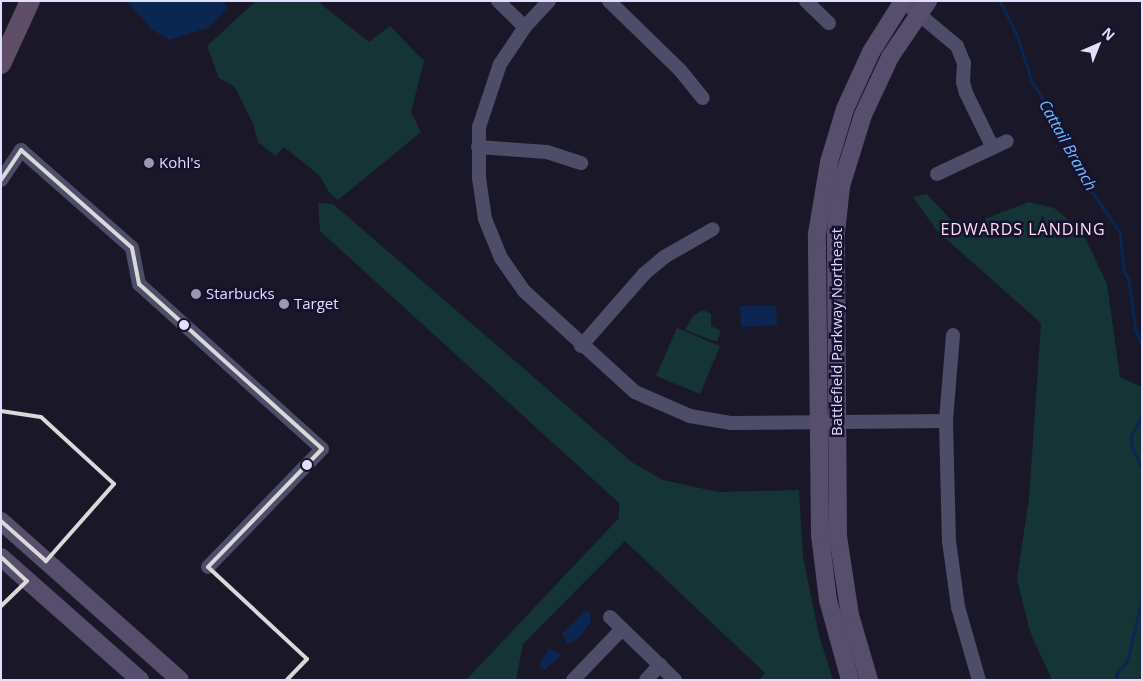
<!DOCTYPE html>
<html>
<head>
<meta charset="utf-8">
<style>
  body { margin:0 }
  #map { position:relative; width:1143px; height:681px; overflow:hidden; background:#1a1728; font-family:"Open Sans",sans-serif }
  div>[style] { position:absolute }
  .green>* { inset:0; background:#143435 }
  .water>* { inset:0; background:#0b2650 }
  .stream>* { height:2.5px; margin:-1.25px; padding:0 1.25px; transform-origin:1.25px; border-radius:1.25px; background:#0b2650 }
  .minor>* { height:14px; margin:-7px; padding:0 7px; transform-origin:7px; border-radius:7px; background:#4d4d69 }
  .major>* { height:18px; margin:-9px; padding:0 9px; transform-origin:9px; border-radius:9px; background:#564e6c }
  .highway>* { height:20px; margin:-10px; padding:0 10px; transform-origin:10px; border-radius:10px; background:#5f4d67 }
  .bus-1>* { height:4px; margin:-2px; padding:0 2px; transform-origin:2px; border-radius:2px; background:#d9d9d9 }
  .dots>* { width:14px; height:14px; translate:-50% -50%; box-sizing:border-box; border:2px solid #15112e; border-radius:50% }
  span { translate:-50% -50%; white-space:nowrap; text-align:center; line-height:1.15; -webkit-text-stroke:5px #15112e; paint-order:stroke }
  .poi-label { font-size:15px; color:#e1deff }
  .left { translate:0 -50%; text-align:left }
  .street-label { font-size:15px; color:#e1deff }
  .water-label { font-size:16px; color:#6cbeff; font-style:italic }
  .neighbourhood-label { font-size:16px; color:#ffe0f4; letter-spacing:1px }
  .frame { position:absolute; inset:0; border:2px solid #e1deff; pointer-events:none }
  .north { position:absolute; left:1073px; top:20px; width:50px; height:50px; -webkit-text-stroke:4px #15112e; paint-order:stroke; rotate:44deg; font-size:14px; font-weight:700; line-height:20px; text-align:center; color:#e1deff }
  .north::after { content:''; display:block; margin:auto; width:18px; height:22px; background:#e1deff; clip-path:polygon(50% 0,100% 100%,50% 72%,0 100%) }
</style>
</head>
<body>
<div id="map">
  <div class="green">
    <div style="clip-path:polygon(256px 1px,317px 1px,369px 42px,390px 26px,424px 61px,411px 112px,421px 132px,338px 200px,329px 192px,320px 176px,284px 147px,275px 156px,258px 142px,253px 124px,235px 87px,219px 78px,207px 46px)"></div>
    <div style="clip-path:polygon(927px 194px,951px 220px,979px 221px,1029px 202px,1054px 208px,1082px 231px,1107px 284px,1120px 377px,1142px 387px,1142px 680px,1052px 680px,1030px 632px,1017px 579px,1029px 498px,1041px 323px,937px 231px,913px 197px)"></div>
    <div style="clip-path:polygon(318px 203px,333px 204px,633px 463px,663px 480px,718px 492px,799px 490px,803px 557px,819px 635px,833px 680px,759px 680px,765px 673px,625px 541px,523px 644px,516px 680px,466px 680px,619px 518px,619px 503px,320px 231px)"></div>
    <div style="clip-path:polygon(703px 310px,711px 314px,711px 326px,721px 331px,717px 342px,685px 330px,693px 316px)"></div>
    <div style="clip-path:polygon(677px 328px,720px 346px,700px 394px,656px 376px)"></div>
  </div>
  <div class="water">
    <div style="clip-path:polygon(127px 1px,224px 1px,227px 8px,208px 28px,169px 40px,151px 29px)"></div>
    <div style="clip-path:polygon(740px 306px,776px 306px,777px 325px,741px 327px)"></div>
    <div style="clip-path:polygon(585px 611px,590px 612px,591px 622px,578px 639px,567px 644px,562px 634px)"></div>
    <div style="clip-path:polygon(549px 648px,560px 653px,560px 657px,543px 671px,539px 666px)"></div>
  </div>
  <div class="stream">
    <div style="left:1000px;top:1px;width:35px;rotate:63deg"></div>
    <div style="left:1016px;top:32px;width:52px;rotate:71.9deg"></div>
    <div style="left:1032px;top:81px;width:64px;rotate:57.8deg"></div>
    <div style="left:1066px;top:135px;width:46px;rotate:68.4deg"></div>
    <div style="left:1083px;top:178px;width:65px;rotate:55.6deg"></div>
    <div style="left:1120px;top:232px;width:38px;rotate:84deg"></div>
    <div style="left:1124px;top:270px;width:11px;rotate:63deg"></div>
    <div style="left:1129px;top:280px;width:50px;rotate:82deg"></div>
    <div style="left:1136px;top:330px;width:17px;rotate:69deg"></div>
    <div style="left:1142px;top:417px;width:21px;rotate:119deg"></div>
    <div style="left:1132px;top:435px;width:11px;rotate:90deg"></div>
    <div style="left:1132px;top:446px;width:24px;rotate:66deg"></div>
    <div style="left:1142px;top:544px;width:7px;rotate:90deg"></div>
    <div style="left:1117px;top:680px;width:5px;rotate:-101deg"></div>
    <div style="left:1116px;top:675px;width:18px;rotate:-52deg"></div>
    <div style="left:1127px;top:661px;width:64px;rotate:-76.4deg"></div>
  </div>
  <div class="minor">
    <div style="left:498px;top:1px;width:37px;rotate:44deg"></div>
    <div style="left:549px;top:1px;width:35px;rotate:133deg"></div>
    <div style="left:525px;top:27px;width:45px;rotate:124deg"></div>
    <div style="left:500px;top:64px;width:66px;rotate:108.4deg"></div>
    <div style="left:479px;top:127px;width:51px;rotate:90deg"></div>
    <div style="left:479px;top:178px;width:41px;rotate:81.7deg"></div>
    <div style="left:485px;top:219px;width:42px;rotate:67.7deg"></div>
    <div style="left:501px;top:258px;width:40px;rotate:55.1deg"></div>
    <div style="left:524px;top:291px;width:150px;rotate:42.3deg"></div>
    <div style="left:635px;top:392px;width:60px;rotate:23.6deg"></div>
    <div style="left:690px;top:416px;width:42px;rotate:9.7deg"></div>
    <div style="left:731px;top:423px;width:215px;rotate:-0.5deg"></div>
    <div style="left:609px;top:1px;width:99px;rotate:44.2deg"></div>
    <div style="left:680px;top:70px;width:36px;rotate:51deg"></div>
    <div style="left:806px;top:1px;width:32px;rotate:44deg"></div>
    <div style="left:903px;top:1px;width:70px;rotate:39.8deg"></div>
    <div style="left:957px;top:46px;width:18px;rotate:68deg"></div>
    <div style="left:964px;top:63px;width:19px;rotate:93deg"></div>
    <div style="left:963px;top:82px;width:11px;rotate:75deg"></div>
    <div style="left:966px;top:93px;width:61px;rotate:63.9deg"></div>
    <div style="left:478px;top:147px;width:69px;rotate:4.1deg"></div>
    <div style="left:547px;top:152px;width:36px;rotate:18deg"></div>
    <div style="left:937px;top:174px;width:77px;rotate:-25.2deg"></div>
    <div style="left:1px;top:180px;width:36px;rotate:-56deg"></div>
    <div style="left:21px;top:150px;width:148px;rotate:41.4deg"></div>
    <div style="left:132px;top:248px;width:37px;rotate:79deg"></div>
    <div style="left:139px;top:284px;width:246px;rotate:42deg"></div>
    <div style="left:322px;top:449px;width:164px;rotate:134deg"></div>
    <div style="left:953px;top:335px;width:86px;rotate:94.7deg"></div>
    <div style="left:946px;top:421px;width:120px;rotate:88.6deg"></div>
    <div style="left:949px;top:541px;width:67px;rotate:82.2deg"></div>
    <div style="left:958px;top:607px;width:76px;rotate:74deg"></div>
    <div style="left:581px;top:346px;width:96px;rotate:-48.8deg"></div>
    <div style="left:644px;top:274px;width:26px;rotate:-40deg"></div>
    <div style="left:664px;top:257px;width:56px;rotate:-29.7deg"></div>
    <div style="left:610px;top:617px;width:91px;rotate:44.1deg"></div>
    <div style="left:573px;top:680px;width:71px;rotate:-46.1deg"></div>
    <div style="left:646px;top:680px;width:21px;rotate:-47deg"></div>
  </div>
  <div class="major">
    <div style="left:1px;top:521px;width:239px;rotate:41.6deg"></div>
    <div style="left:1px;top:557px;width:186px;rotate:41.5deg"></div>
    <div style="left:850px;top:680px;width:83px;rotate:-105.4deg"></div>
    <div style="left:828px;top:600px;width:65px;rotate:-97deg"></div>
    <div style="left:820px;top:535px;width:301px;rotate:-90.6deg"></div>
    <div style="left:817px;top:234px;width:73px;rotate:-80.5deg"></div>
    <div style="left:829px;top:162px;width:55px;rotate:-73.2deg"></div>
    <div style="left:845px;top:109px;width:63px;rotate:-65.5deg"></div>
    <div style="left:871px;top:52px;width:60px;rotate:-57.9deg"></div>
    <div style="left:869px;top:680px;width:68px;rotate:-106.3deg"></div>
    <div style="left:850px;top:615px;width:79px;rotate:-98.7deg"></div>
    <div style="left:838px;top:537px;width:304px;rotate:-90.4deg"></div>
    <div style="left:836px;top:233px;width:47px;rotate:-83.9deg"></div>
    <div style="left:841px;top:186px;width:74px;rotate:-72.8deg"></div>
    <div style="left:863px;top:115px;width:64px;rotate:-65deg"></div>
    <div style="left:890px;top:57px;width:68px;rotate:-55.8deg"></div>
  </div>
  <div class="highway">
    <div style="left:1px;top:64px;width:69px;rotate:-65.3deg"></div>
  </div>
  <div class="bus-1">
    <div style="left:1px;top:180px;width:36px;rotate:-56deg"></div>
    <div style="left:21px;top:150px;width:148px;rotate:41.4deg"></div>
    <div style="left:132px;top:248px;width:37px;rotate:79deg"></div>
    <div style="left:139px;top:284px;width:246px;rotate:42deg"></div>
    <div style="left:322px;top:449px;width:164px;rotate:134deg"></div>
    <div style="left:208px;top:567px;width:135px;rotate:42.9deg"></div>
    <div style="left:307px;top:659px;width:29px;rotate:134deg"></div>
    <div style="left:1px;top:411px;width:40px;rotate:8.5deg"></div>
    <div style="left:41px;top:417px;width:99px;rotate:42.5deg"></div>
    <div style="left:114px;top:484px;width:103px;rotate:131.4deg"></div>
    <div style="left:46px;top:561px;width:60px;rotate:-138.4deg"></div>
    <div style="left:1px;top:557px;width:35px;rotate:43deg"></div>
    <div style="left:27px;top:581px;width:36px;rotate:136deg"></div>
  </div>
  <div class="dots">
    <div style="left:149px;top:163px;background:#9b98b4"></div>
    <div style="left:196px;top:294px;background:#9b98b4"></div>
    <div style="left:284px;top:304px;background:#9b98b4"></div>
    <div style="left:184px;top:325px;background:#e1deff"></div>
    <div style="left:307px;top:465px;background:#e1deff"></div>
  </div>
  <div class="poi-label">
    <span class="left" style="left:159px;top:163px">Kohl's</span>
    <span class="left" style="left:206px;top:294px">Starbucks</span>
    <span class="left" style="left:294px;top:304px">Target</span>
  </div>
  <div class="street-label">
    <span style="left:837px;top:332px;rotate:-90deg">Battlefield Parkway Northeast</span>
  </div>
  <div class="water-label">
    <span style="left:1068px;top:145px;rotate:61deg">Cattail Branch</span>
  </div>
  <div class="neighbourhood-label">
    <span style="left:1023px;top:229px">EDWARDS LANDING</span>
  </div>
  <div class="frame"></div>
  <div class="north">N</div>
</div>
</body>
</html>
